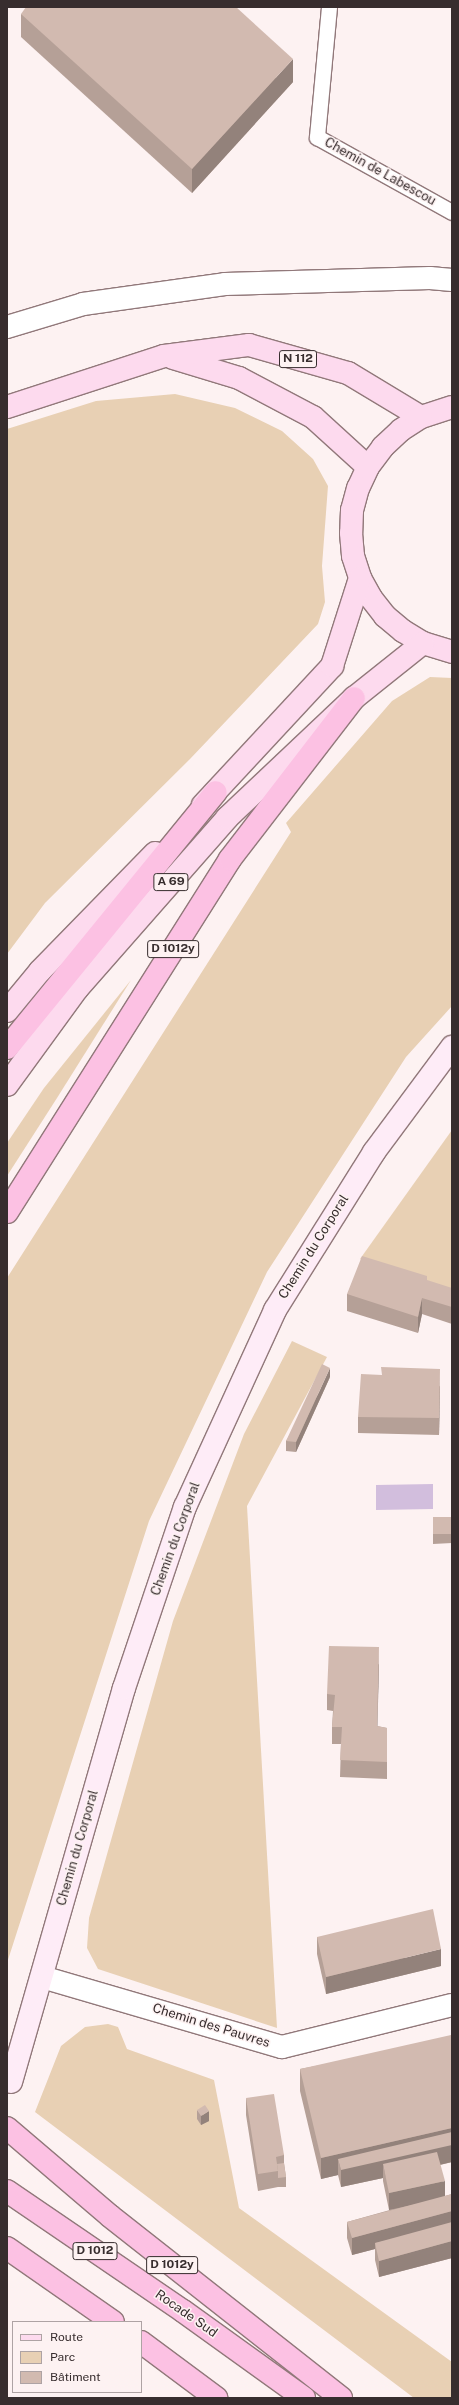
<!DOCTYPE html>
<html>
<head>
<meta charset="utf-8">
<style>
  body { margin:0 }
  #map { position:relative; width:459px; height:2405px; overflow:hidden; background:#fdf2f2; font-family:"Public Sans",sans-serif }
  div>[style] { position:absolute }
  .green>* { inset:0; background:#e8d0b4 }
  .water>* { inset:0; background:#d2bedd }
  .roads { filter:drop-shadow(1px 0 #91787a) drop-shadow(-1px 0 #91787a) drop-shadow(0 1px #91787a) drop-shadow(0 -1px #91787a) }
  .lane>* { height:15px; margin:-7.5px; padding:0 7.5px; transform-origin:7.5px; border-radius:7.5px; background:#fff }
  .street>* { height:22px; margin:-11px; padding:0 11px; transform-origin:11px; border-radius:11px; background:#fff }
  .secondary>* { height:22px; margin:-11px; padding:0 11px; transform-origin:11px; border-radius:11px; background:#feecf7 }
  .primary>* { height:22px; margin:-11px; padding:0 11px; transform-origin:11px; border-radius:11px; background:#fddaee }
  .highway>* { height:22px; margin:-11px; padding:0 11px; transform-origin:11px; border-radius:11px; background:#fcc1e3 }
  .wall>* { inset:0; background:#b5a097 }
  .shaded-wall>* { inset:0; background:#93827b }
  .building>* { inset:0; background:#d2bab0 }
  span { translate:-50% -50%; white-space:nowrap; text-align:center; line-height:1.15; -webkit-text-stroke:3px #fdf2f2; paint-order:stroke }
  .shield-label span { padding:1px 3px; background:#fdf2f2; border:1px solid; border-radius:3px; -webkit-text-stroke-width:0 }
  .shield-label { font-size:12px; color:#372d2e; font-weight:700 }
  .street-label { font-size:13px; color:#372d2e }
  .frame { position:absolute; inset:0; border:8px solid #372d2e; pointer-events:none }
  .legend { position:absolute; left:12px; top:2321px; width:130px; height:72px; box-sizing:border-box; background:#fdf2f2; border:1px solid #aea3a4; margin:0; padding:5px 7px; list-style:none; font-size:12px; color:#372d2e }
  .legend li { display:flex; align-items:center; gap:8px; height:20px }
  .legend b { width:20px; border:1px solid #aea3a4 }
</style>
</head>
<body>
<div id="map">
  <div class="green">
    <div style="clip-path:polygon(175px 394px,235px 408px,282px 431px,313px 459px,328px 486px,322px 566px,325px 602px,318px 624px,190px 759px,45px 903px,7px 954px,7px 429px,96px 401px)"></div>
    <div style="clip-path:polygon(430px 677px,452px 678px,452px 1006px,406px 1057px,267px 1272px,149px 1521px,7px 1963px,7px 1278px,291px 832px,286px 823px,392px 701px)"></div>
    <div style="clip-path:polygon(131px 980px,57px 1098px,7px 1176px,7px 1143px,44px 1088px)"></div>
    <div style="clip-path:polygon(452px 1130px,452px 1296px,360px 1259px)"></div>
    <div style="clip-path:polygon(292px 1341px,327px 1357px,247px 1506px,277px 2028px,98px 1969px,87px 1948px,89px 1918px,173px 1621px,244px 1434px)"></div>
    <div style="clip-path:polygon(108px 2024px,118px 2027px,127px 2049px,214px 2080px,239px 2208px,452px 2362px,452px 2398px,414px 2398px,35px 2112px,61px 2046px,85px 2027px)"></div>
  </div>
  <div class="water">
    <div style="clip-path:polygon(433px 1484px,433px 1509px,376px 1510px,376px 1485px)"></div>
  </div>
  <div class="roads">
    <div class="lane">
      <div style="left:329px;top:7px;width:131px;rotate:95.3deg"></div>
      <div style="left:317px;top:137px;width:154px;rotate:29.1deg"></div>
    </div>
    <div class="street">
      <div style="left:7px;top:327px;width:79px;rotate:-16.8deg"></div>
      <div style="left:83px;top:304px;width:143px;rotate:-8deg"></div>
      <div style="left:225px;top:284px;width:205px;rotate:-1.7deg"></div>
      <div style="left:430px;top:278px;width:22px;rotate:5deg"></div>
      <div style="left:42px;top:1977px;width:250px;rotate:16.3deg"></div>
      <div style="left:282px;top:2047px;width:175px;rotate:-13.9deg"></div>
    </div>
    <div class="secondary">
      <div style="left:11px;top:2082px;width:410px;rotate:-74deg"></div>
      <div style="left:124px;top:1688px;width:191px;rotate:-71.4deg"></div>
      <div style="left:185px;top:1507px;width:217px;rotate:-65.4deg"></div>
      <div style="left:275px;top:1310px;width:186px;rotate:-57.9deg"></div>
      <div style="left:374px;top:1152px;width:131px;rotate:-53.4deg"></div>
    </div>
    <div class="primary">
      <div style="left:173px;top:358px;width:69px;rotate:16.9deg"></div>
      <div style="left:239px;top:378px;width:84px;rotate:27.8deg"></div>
      <div style="left:313px;top:417px;width:74px;rotate:42.3deg"></div>
      <div style="left:7px;top:407px;width:165px;rotate:-18deg"></div>
      <div style="left:164px;top:356px;width:86px;rotate:-7.4deg"></div>
      <div style="left:249px;top:345px;width:103px;rotate:15.8deg"></div>
      <div style="left:348px;top:373px;width:85px;rotate:31.1deg"></div>
      <div style="left:452px;top:407px;width:33px;rotate:162deg"></div>
      <div style="left:421px;top:417px;width:24px;rotate:147deg"></div>
      <div style="left:401px;top:430px;width:25px;rotate:137deg"></div>
      <div style="left:383px;top:447px;width:25px;rotate:127deg"></div>
      <div style="left:368px;top:467px;width:23px;rotate:115deg"></div>
      <div style="left:358px;top:488px;width:23px;rotate:105deg"></div>
      <div style="left:352px;top:510px;width:23px;rotate:92deg"></div>
      <div style="left:351px;top:533px;width:23px;rotate:85deg"></div>
      <div style="left:353px;top:556px;width:23px;rotate:72deg"></div>
      <div style="left:360px;top:578px;width:23px;rotate:61deg"></div>
      <div style="left:371px;top:598px;width:23px;rotate:52deg"></div>
      <div style="left:385px;top:616px;width:23px;rotate:40deg"></div>
      <div style="left:403px;top:631px;width:23px;rotate:31deg"></div>
      <div style="left:423px;top:643px;width:30px;rotate:17deg"></div>
      <div style="left:203px;top:805px;width:190px;rotate:-47.1deg"></div>
      <div style="left:332px;top:666px;width:92px;rotate:-72.3deg"></div>
      <div style="left:7px;top:1011px;width:52px;rotate:-50.5deg"></div>
      <div style="left:40px;top:971px;width:165px;rotate:-45.7deg"></div>
      <div style="left:7px;top:1085px;width:119px;rotate:-53.9deg"></div>
      <div style="left:77px;top:989px;width:227px;rotate:-48.7deg"></div>
      <div style="left:227px;top:818px;width:175px;rotate:-43.4deg"></div>
      <div style="left:354px;top:698px;width:88px;rotate:-38.6deg"></div>
    </div>
    <div class="highway">
      <div style="left:7px;top:1048px;width:330px;rotate:-50.8deg"></div>
      <div style="left:7px;top:1212px;width:418px;rotate:-57.7deg"></div>
      <div style="left:230px;top:859px;width:203px;rotate:-52.4deg"></div>
      <div style="left:7px;top:2128px;width:135px;rotate:40.5deg"></div>
      <div style="left:110px;top:2216px;width:294px;rotate:38.2deg"></div>
      <div style="left:7px;top:2191px;width:213px;rotate:34.3deg"></div>
      <div style="left:183px;top:2311px;width:149px;rotate:35.7deg"></div>
      <div style="left:7px;top:2248px;width:129px;rotate:34.9deg"></div>
      <div style="left:141px;top:2342px;width:94px;rotate:36.7deg"></div>
    </div>
  </div>
  <div class="wall">
    <div style="clip-path:polygon(21px 14px,293px 82px,192px 193px,21px 37px)"></div>
    <div style="clip-path:polygon(452px 1288px,452px 1324px,422px 1314px,418px 1333px,347px 1311px,347px 1294px)"></div>
    <div style="clip-path:polygon(330px 1377px,296px 1452px,286px 1451px,286px 1441px)"></div>
    <div style="clip-path:polygon(440px 1386px,439px 1435px,358px 1433px,358px 1417px)"></div>
    <div style="clip-path:polygon(433px 1517px,452px 1517px,452px 1543px,433px 1544px)"></div>
    <div style="clip-path:polygon(379px 1664px,377px 1726px,387px 1728px,387px 1779px,340px 1777px,341px 1744px,332px 1744px,332px 1727px,333px 1711px,327px 1710px,327px 1694px)"></div>
    <div style="clip-path:polygon(317px 1937px,441px 1966px,326px 1994px,317px 1954px)"></div>
    <div style="clip-path:polygon(452px 2040px,452px 2162px,440px 2165px,445px 2196px,452px 2194px,452px 2258px,379px 2277px,375px 2260px,375px 2249px,352px 2255px,347px 2238px,347px 2222px,397px 2208px,389px 2210px,383px 2181px,383px 2178px,341px 2187px,338px 2175px,321px 2179px,300px 2091px,300px 2069px)"></div>
    <div style="clip-path:polygon(246px 2098px,284px 2155px,284px 2163px,286px 2177px,286px 2187px,278px 2187px,258px 2191px,246px 2115px)"></div>
    <div style="clip-path:polygon(197px 2110px,209px 2121px,201px 2125px,197px 2119px)"></div>
  </div>
  <div class="shaded-wall">
    <div style="clip-path:polygon(293px 59px,293px 82px,192px 193px,192px 169px)"></div>
    <div style="clip-path:polygon(422px 1298px,422px 1314px,418px 1333px,418px 1317px)"></div>
    <div style="clip-path:polygon(330px 1368px,330px 1377px,296px 1452px,296px 1442px)"></div>
    <div style="clip-path:polygon(440px 1369px,440px 1386px,439px 1435px,439px 1418px)"></div>
    <div style="clip-path:polygon(379px 1647px,379px 1664px,377px 1743px,377px 1726px)"></div>
    <div style="clip-path:polygon(441px 1949px,441px 1966px,326px 1994px,326px 1977px)"></div>
    <div style="clip-path:polygon(209px 2111px,209px 2121px,201px 2125px,201px 2116px)"></div>
    <div style="clip-path:polygon(452px 2128px,452px 2162px,386px 2177px,383px 2165px,383px 2178px,341px 2187px,341px 2170px,338px 2159px,338px 2175px,321px 2179px,321px 2158px)"></div>
    <div style="clip-path:polygon(445px 2181px,445px 2198px,389px 2210px,389px 2193px)"></div>
    <div style="clip-path:polygon(452px 2211px,452px 2228px,375px 2243px,375px 2249px,352px 2255px,352px 2238px)"></div>
    <div style="clip-path:polygon(452px 2241px,452px 2258px,379px 2277px,379px 2261px)"></div>
  </div>
  <div class="building">
    <div style="clip-path:polygon(26px 7px,236px 7px,293px 59px,192px 169px,21px 14px)"></div>
    <div style="clip-path:polygon(362px 1256px,427px 1276px,427px 1280px,452px 1288px,452px 1307px,422px 1298px,418px 1317px,347px 1294px)"></div>
    <div style="clip-path:polygon(322px 1364px,330px 1368px,296px 1442px,286px 1441px)"></div>
    <div style="clip-path:polygon(381px 1367px,440px 1369px,439px 1418px,358px 1417px,361px 1374px,382px 1375px)"></div>
    <div style="clip-path:polygon(433px 1517px,452px 1517px,452px 1534px,433px 1534px)"></div>
    <div style="clip-path:polygon(329px 1646px,379px 1647px,377px 1726px,387px 1728px,387px 1762px,340px 1760px,342px 1727px,332px 1727px,335px 1695px,327px 1694px)"></div>
    <div style="clip-path:polygon(433px 1909px,441px 1949px,326px 1977px,317px 1937px)"></div>
    <div style="clip-path:polygon(451px 2035px,452px 2040px,452px 2128px,321px 2158px,300px 2069px)"></div>
    <div style="clip-path:polygon(274px 2094px,284px 2155px,276px 2157px,278px 2171px,258px 2174px,246px 2098px)"></div>
    <div style="clip-path:polygon(205px 2105px,209px 2111px,201px 2116px,197px 2110px)"></div>
    <div style="clip-path:polygon(452px 2132px,452px 2145px,341px 2170px,338px 2159px)"></div>
    <div style="clip-path:polygon(437px 2152px,445px 2181px,389px 2193px,383px 2164px)"></div>
    <div style="clip-path:polygon(284px 2163px,286px 2177px,278px 2178px,278px 2171px,277px 2164px)"></div>
    <div style="clip-path:polygon(452px 2194px,452px 2211px,352px 2238px,347px 2222px)"></div>
    <div style="clip-path:polygon(452px 2222px,452px 2241px,379px 2261px,375px 2243px)"></div>
  </div>
  <div class="shield-label">
    <span style="left:298px;top:359px">N 112</span>
    <span style="left:171px;top:882px">A 69</span>
    <span style="left:173px;top:949px">D 1012y</span>
    <span style="left:95px;top:2251px">D 1012</span>
    <span style="left:172px;top:2265px">D 1012y</span>
  </div>
  <div class="street-label">
    <span style="left:380px;top:172px;rotate:29deg">Chemin de Labescou</span>
    <span style="left:314px;top:1247px;rotate:-58deg">Chemin du Corporal</span>
    <span style="left:176px;top:1539px;rotate:-70deg">Chemin du Corporal</span>
    <span style="left:78px;top:1848px;rotate:-74deg">Chemin du Corporal</span>
    <span style="left:211px;top:2026px;rotate:17deg">Chemin des Pauvres</span>
    <span style="left:186px;top:2314px;rotate:35deg">Rocade Sud</span>
  </div>
  <div class="frame"></div>
  <ul class="legend">
  <li><b style="height:5px;background:#fddaee"></b>Route</li>
  <li><b style="height:11px;background:#e8d0b4"></b>Parc</li>
  <li><b style="height:11px;background:#d2bab0"></b>Bâtiment</li>
  </ul>
</div>
</body>
</html>
